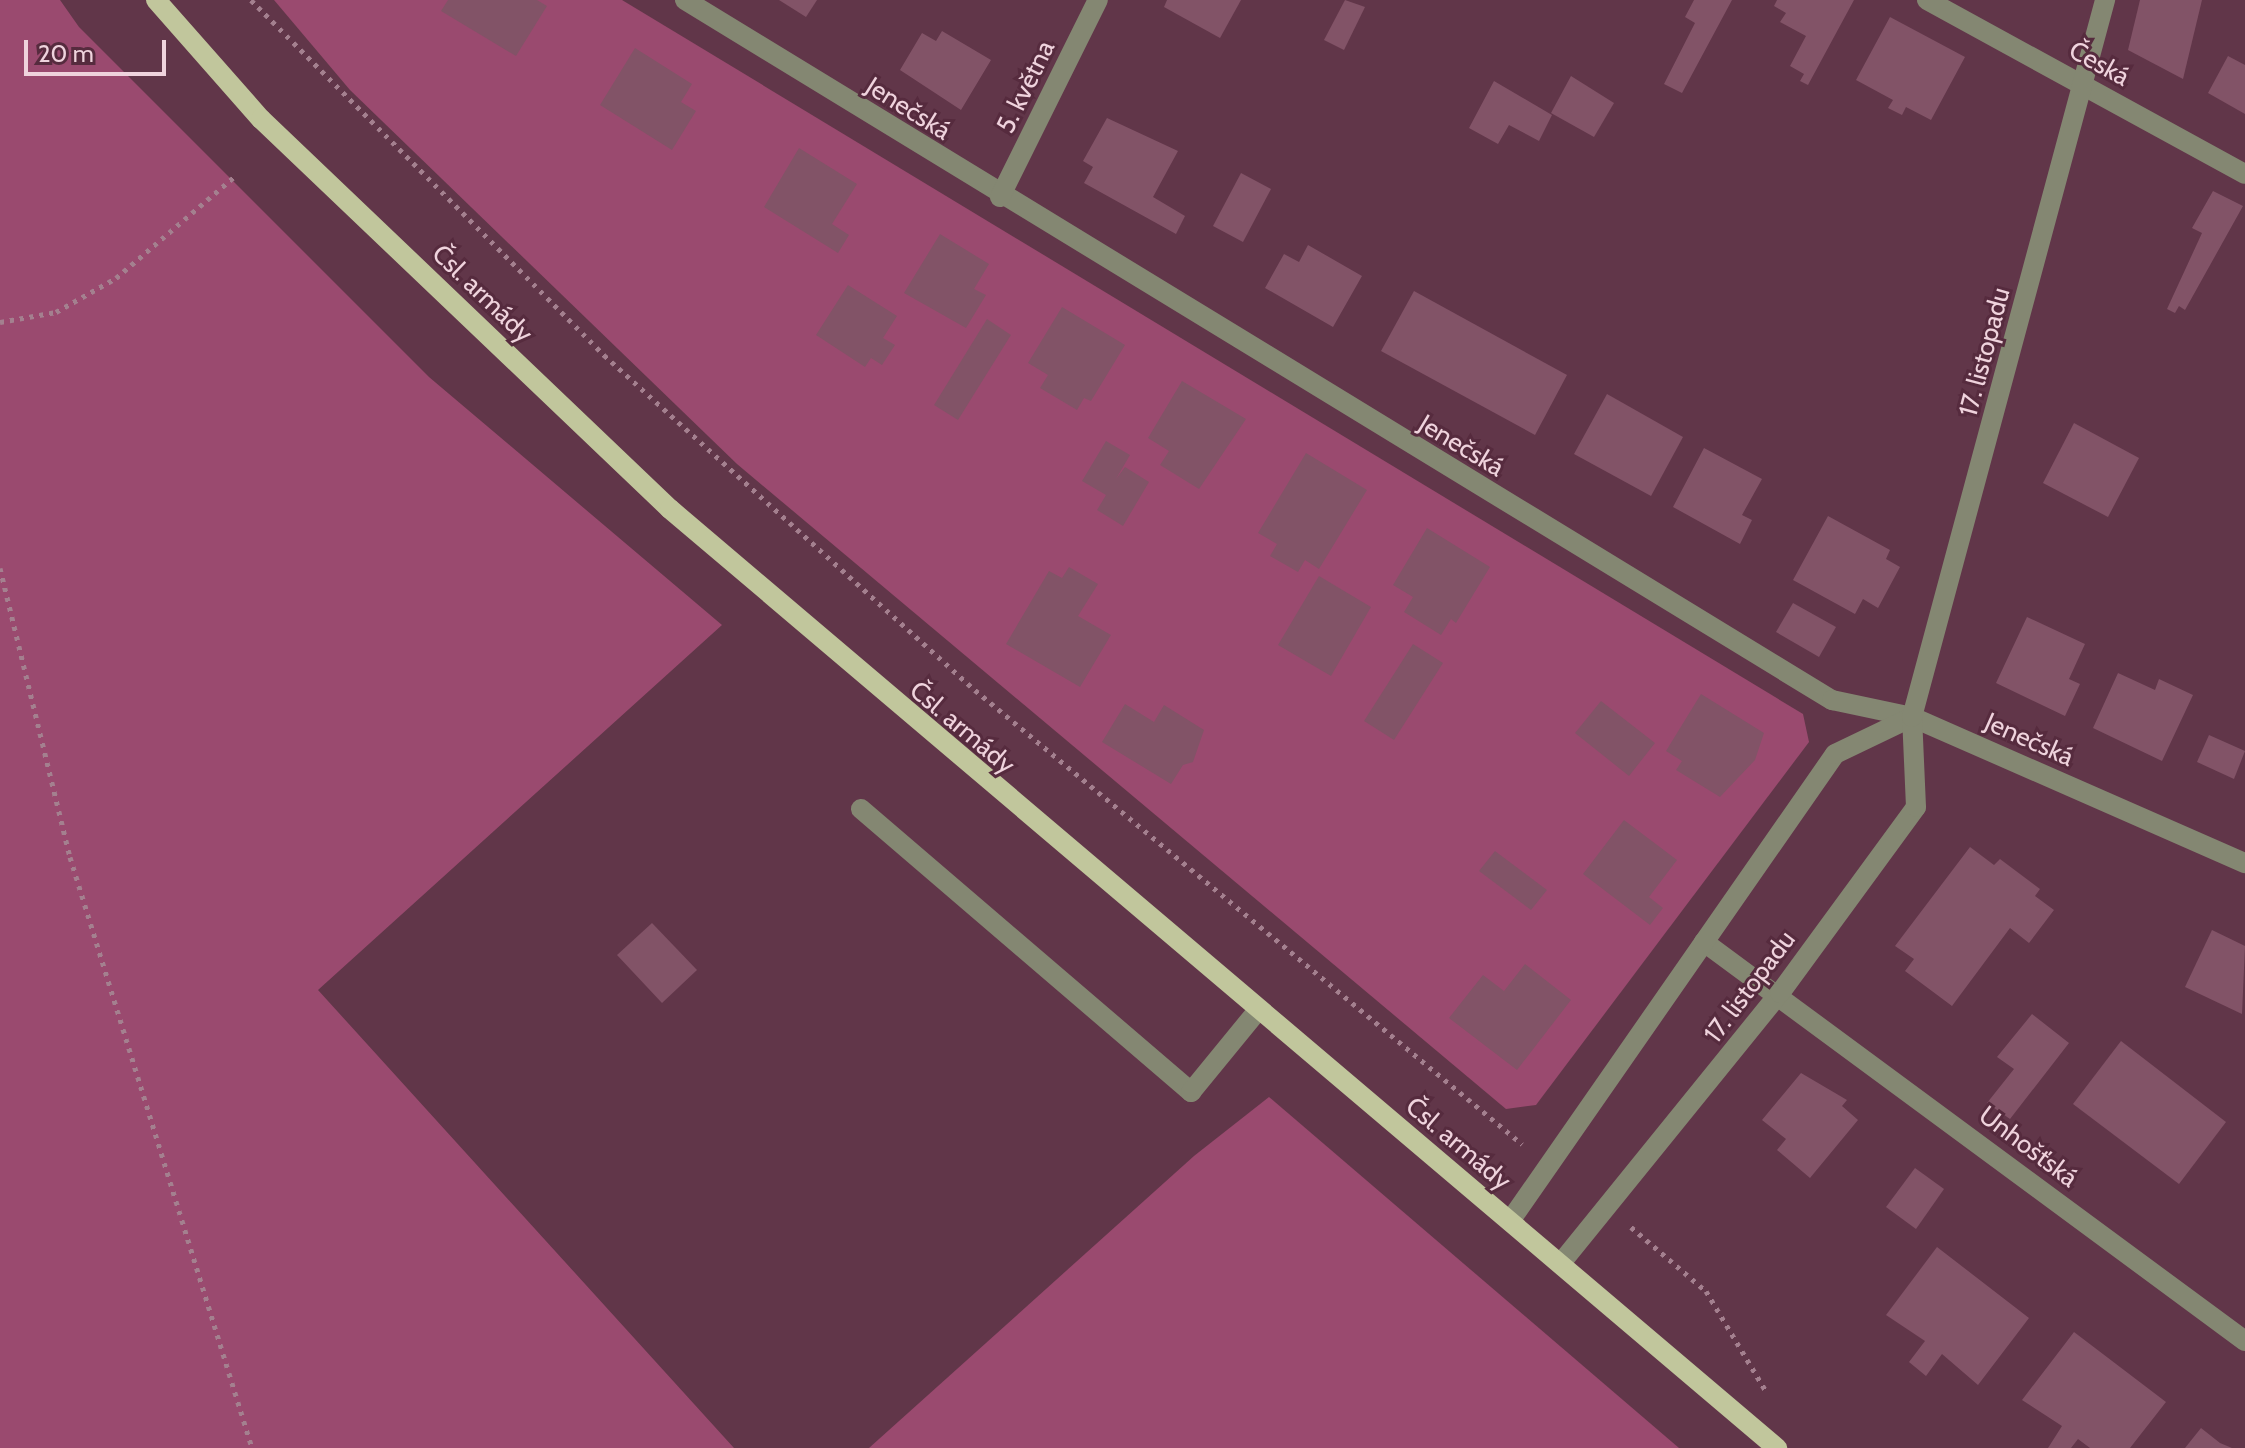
<!DOCTYPE html>
<html>
<head>
<meta charset="utf-8">
<style>
  body { margin:0 }
  #map { position:relative; width:2245px; height:1448px; overflow:hidden; background:#613649; font-family:Cabin,sans-serif }
  div>[style] { position:absolute }
  .green>* { inset:0; background:#9a4a6f }
  .building>* { inset:0; background:#825367 }
  .path>* { height:5px; margin-top:-2.5px; transform-origin:0; background:repeating-linear-gradient(90deg,#a4808f 0 4px,transparent 0 10px) }
  .minor>* { height:20px; margin:-10px; padding:0 10px; transform-origin:10px; border-radius:10px; background:#848772 }
  .major>* { height:20px; margin:-10px; padding:0 10px; transform-origin:10px; border-radius:10px; background:#c1c69c }
  span { translate:-50% -50%; white-space:nowrap; text-align:center; line-height:1.15; -webkit-text-stroke:6px #562b3e; paint-order:stroke }
  .street-label { font-size:26px; color:#efd3dd }
  .scale { position:absolute; left:24px; top:40px; width:142px; height:36px; box-sizing:border-box; border:4px solid #efd3dd; border-top:0; padding-left:10px; font-size:24px; line-height:28px; white-space:nowrap; color:#efd3dd; -webkit-text-stroke:6px #562b3e; paint-order:stroke }
</style>
</head>
<body>
<div id="map">
  <div class="green">
    <div style="clip-path:polygon(0 0,60px 0,79px 27px,429px 377px,722px 625px,318px 990px,734px 1448px,0 1448px)"></div>
    <div style="clip-path:polygon(274px 0,622px 0,1803px 714px,1809px 742px,1536px 1105px,1506px 1109px,737px 464px,350px 90px)"></div>
    <div style="clip-path:polygon(1269px 1097px,1679px 1448px,869px 1448px,1194px 1156px)"></div>
  </div>
  <div class="building">
    <div style="clip-path:polygon(448px 0,537px 0,547px 6px,516px 56px,441px 11px)"></div>
    <div style="clip-path:polygon(779px 0,817px 0,806px 17px)"></div>
    <div style="clip-path:polygon(1167px 0,1241px 0,1220px 38px,1164px 7px)"></div>
    <div style="clip-path:polygon(1345px 0,1365px 7px,1344px 50px,1324px 40px)"></div>
    <div style="clip-path:polygon(1694px 0,1732px 0,1682px 93px,1664px 84px,1695px 23px,1685px 17px)"></div>
    <div style="clip-path:polygon(1777px 0,1854px 0,1808px 85px,1800px 81px,1804px 74px,1790px 66px,1806px 36px,1780px 22px,1786px 13px,1774px 6px)"></div>
    <div style="clip-path:polygon(2140px 0,2202px 0,2183px 79px,2128px 50px)"></div>
    <div style="clip-path:polygon(1890px 17px,1965px 57px,1931px 120px,1906px 107px,1902px 115px,1888px 108px,1893px 100px,1856px 80px)"></div>
    <div style="clip-path:polygon(942px 31px,991px 60px,961px 110px,900px 70px,922px 33px,936px 41px)"></div>
    <div style="clip-path:polygon(635px 48px,692px 84px,681px 102px,696px 111px,672px 150px,600px 105px)"></div>
    <div style="clip-path:polygon(2228px 56px,2245px 65px,2245px 114px,2208px 93px)"></div>
    <div style="clip-path:polygon(1571px 76px,1614px 103px,1594px 137px,1551px 113px)"></div>
    <div style="clip-path:polygon(1494px 81px,1552px 115px,1539px 141px,1509px 125px,1498px 144px,1469px 128px)"></div>
    <div style="clip-path:polygon(1107px 118px,1178px 151px,1153px 197px,1185px 216px,1176px 234px,1084px 183px,1093px 167px,1083px 161px)"></div>
    <div style="clip-path:polygon(799px 148px,857px 184px,832px 224px,849px 235px,838px 253px,764px 207px)"></div>
    <div style="clip-path:polygon(1241px 173px,1271px 189px,1243px 242px,1213px 226px)"></div>
    <div style="clip-path:polygon(2213px 191px,2243px 206px,2185px 310px,2179px 306px,2175px 313px,2167px 309px,2202px 233px,2192px 228px)"></div>
    <div style="clip-path:polygon(940px 234px,989px 264px,974px 289px,986px 295px,966px 328px,904px 293px)"></div>
    <div style="clip-path:polygon(1308px 245px,1362px 276px,1333px 327px,1265px 288px,1284px 254px,1299px 262px)"></div>
    <div style="clip-path:polygon(848px 285px,897px 316px,883px 338px,895px 345px,882px 365px,871px 358px,865px 367px,816px 335px)"></div>
    <div style="clip-path:polygon(1414px 291px,1567px 375px,1535px 435px,1381px 351px)"></div>
    <div style="clip-path:polygon(1062px 307px,1125px 345px,1091px 401px,1084px 398px,1077px 410px,1040px 388px,1048px 375px,1028px 363px)"></div>
    <div style="clip-path:polygon(987px 319px,1011px 335px,958px 420px,934px 405px)"></div>
    <div style="clip-path:polygon(1182px 381px,1246px 419px,1199px 489px,1160px 465px,1169px 451px,1148px 438px)"></div>
    <div style="clip-path:polygon(1607px 394px,1683px 437px,1651px 496px,1574px 454px)"></div>
    <div style="clip-path:polygon(2074px 423px,2139px 458px,2108px 517px,2043px 483px)"></div>
    <div style="clip-path:polygon(1106px 441px,1130px 455px,1116px 479px,1125px 467px,1149px 482px,1123px 526px,1097px 510px,1106px 495px,1082px 481px)"></div>
    <div style="clip-path:polygon(1704px 448px,1762px 479px,1742px 515px,1752px 520px,1740px 544px,1673px 507px)"></div>
    <div style="clip-path:polygon(1306px 453px,1367px 490px,1319px 569px,1305px 560px,1298px 572px,1270px 556px,1277px 544px,1258px 533px)"></div>
    <div style="clip-path:polygon(1828px 516px,1890px 550px,1886px 559px,1900px 567px,1878px 608px,1863px 599px,1855px 614px,1793px 580px)"></div>
    <div style="clip-path:polygon(1427px 528px,1490px 567px,1456px 623px,1451px 619px,1441px 635px,1404px 612px,1413px 597px,1393px 585px)"></div>
    <div style="clip-path:polygon(1069px 567px,1098px 584px,1078px 616px,1111px 635px,1080px 687px,1006px 644px,1049px 571px,1062px 578px)"></div>
    <div style="clip-path:polygon(1319px 576px,1371px 607px,1331px 676px,1278px 645px)"></div>
    <div style="clip-path:polygon(1793px 603px,1836px 627px,1819px 657px,1776px 632px)"></div>
    <div style="clip-path:polygon(2027px 617px,2085px 644px,2069px 679px,2080px 684px,2065px 716px,1996px 683px)"></div>
    <div style="clip-path:polygon(1413px 644px,1443px 663px,1394px 740px,1364px 721px)"></div>
    <div style="clip-path:polygon(2118px 673px,2155px 690px,2159px 679px,2193px 695px,2162px 761px,2093px 728px)"></div>
    <div style="clip-path:polygon(1701px 694px,1764px 733px,1755px 760px,1720px 797px,1676px 770px,1682px 761px,1666px 751px)"></div>
    <div style="clip-path:polygon(1601px 701px,1655px 743px,1629px 776px,1575px 733px)"></div>
    <div style="clip-path:polygon(1125px 704px,1154px 722px,1164px 705px,1204px 730px,1193px 762px,1183px 765px,1171px 784px,1102px 742px)"></div>
    <div style="clip-path:polygon(2209px 735px,2245px 751px,2234px 779px,2197px 762px)"></div>
    <div style="clip-path:polygon(1624px 820px,1677px 860px,1649px 897px,1663px 908px,1650px 925px,1583px 874px)"></div>
    <div style="clip-path:polygon(1970px 847px,1994px 865px,2000px 859px,2040px 889px,2035px 896px,2054px 910px,2029px 943px,2010px 928px,1952px 1006px,1905px 971px,1914px 959px,1895px 946px)"></div>
    <div style="clip-path:polygon(1495px 851px,1547px 890px,1531px 910px,1479px 871px)"></div>
    <div style="clip-path:polygon(652px 923px,697px 970px,662px 1003px,617px 955px)"></div>
    <div style="clip-path:polygon(2212px 930px,2245px 946px,2242px 1014px,2185px 987px)"></div>
    <div style="clip-path:polygon(1525px 964px,1571px 1000px,1517px 1070px,1449px 1018px,1483px 975px,1504px 991px)"></div>
    <div style="clip-path:polygon(2032px 1014px,2069px 1043px,2010px 1119px,1987px 1103px,2014px 1069px,1997px 1057px)"></div>
    <div style="clip-path:polygon(2121px 1041px,2226px 1122px,2179px 1184px,2073px 1104px)"></div>
    <div style="clip-path:polygon(1801px 1073px,1847px 1100px,1842px 1106px,1858px 1120px,1810px 1178px,1777px 1150px,1786px 1139px,1762px 1120px)"></div>
    <div style="clip-path:polygon(1915px 1168px,1944px 1189px,1916px 1229px,1886px 1207px)"></div>
    <div style="clip-path:polygon(1937px 1247px,2029px 1318px,1978px 1385px,1942px 1354px,1926px 1376px,1909px 1362px,1925px 1341px,1886px 1315px)"></div>
    <div style="clip-path:polygon(2074px 1332px,2166px 1402px,2130px 1448px,2090px 1448px,2078px 1439px,2071px 1448px,2048px 1448px,2062px 1426px,2022px 1400px)"></div>
    <div style="clip-path:polygon(2201px 1428px,2220px 1443px,2232px 1448px,2185px 1448px)"></div>
  </div>
  <div class="path">
    <div style="left:251px;top:0;width:501px;rotate:45.16deg"></div>
    <div style="left:604px;top:355px;width:500px;rotate:42.1deg"></div>
    <div style="left:975px;top:690px;width:711px;rotate:39.69deg"></div>
    <div style="left:0;top:322px;width:57px;rotate:-10.1deg"></div>
    <div style="left:56px;top:312px;width:69px;rotate:-29.5deg"></div>
    <div style="left:116px;top:278px;width:157px;rotate:-40.6deg"></div>
    <div style="left:0;top:568px;width:297px;rotate:76.4deg"></div>
    <div style="left:70px;top:857px;width:618px;rotate:72.88deg"></div>
    <div style="left:1631px;top:1227px;width:99px;rotate:40.5deg"></div>
    <div style="left:1706px;top:1291px;width:119px;rotate:59.1deg"></div>
  </div>
  <div class="minor">
    <div style="left:685px;top:0;width:1344px;rotate:31.4deg"></div>
    <div style="left:1832px;top:700px;width:82px;rotate:12deg"></div>
    <div style="left:1912px;top:717px;width:364px;rotate:23.7deg"></div>
    <div style="left:1927px;top:0;width:362px;rotate:28.7deg"></div>
    <div style="left:1000px;top:197px;width:220px;rotate:-63.6deg"></div>
    <div style="left:861px;top:809px;width:435px;rotate:40.6deg"></div>
    <div style="left:1191px;top:1092px;width:106px;rotate:-50.7deg"></div>
    <div style="left:1704px;top:942px;width:672px;rotate:36.41deg"></div>
    <div style="left:1510px;top:1221px;width:569px;rotate:-55.16deg"></div>
    <div style="left:1835px;top:754px;width:85px;rotate:-25.7deg"></div>
    <div style="left:1561px;top:1263px;width:348px;rotate:-51deg"></div>
    <div style="left:1780px;top:993px;width:230px;rotate:-53.8deg"></div>
    <div style="left:1916px;top:807px;width:90px;rotate:-92.5deg"></div>
    <div style="left:1912px;top:717px;width:743px;rotate:-74.93deg"></div>
  </div>
  <div class="major">
    <div style="left:156px;top:0;width:159px;rotate:48.6deg"></div>
    <div style="left:261px;top:119px;width:565px;rotate:43.64deg"></div>
    <div style="left:670px;top:509px;width:1452px;rotate:40.31deg"></div>
  </div>
  <div class="street-label">
    <span style="left:2099px;top:64px;rotate:29deg">Česká</span>
    <span style="left:1026px;top:87px;rotate:-64deg">5. května</span>
    <span style="left:908px;top:109px;rotate:32deg">Jenečská</span>
    <span style="left:482px;top:294px;rotate:44deg">Čsl. armády</span>
    <span style="left:1985px;top:352px;rotate:-75deg">17. listopadu</span>
    <span style="left:1461px;top:446px;rotate:31deg">Jenečská</span>
    <span style="left:962px;top:728px;rotate:40deg">Čsl. armády</span>
    <span style="left:2029px;top:740px;rotate:24deg">Jenečská</span>
    <span style="left:1750px;top:987px;rotate:-53deg">17. listopadu</span>
    <span style="left:1458px;top:1144px;rotate:40deg">Čsl. armády</span>
    <span style="left:2028px;top:1147px;rotate:37deg">Unhošťská</span>
  </div>
  <div class="scale">20 m</div>
</div>
</body>
</html>
